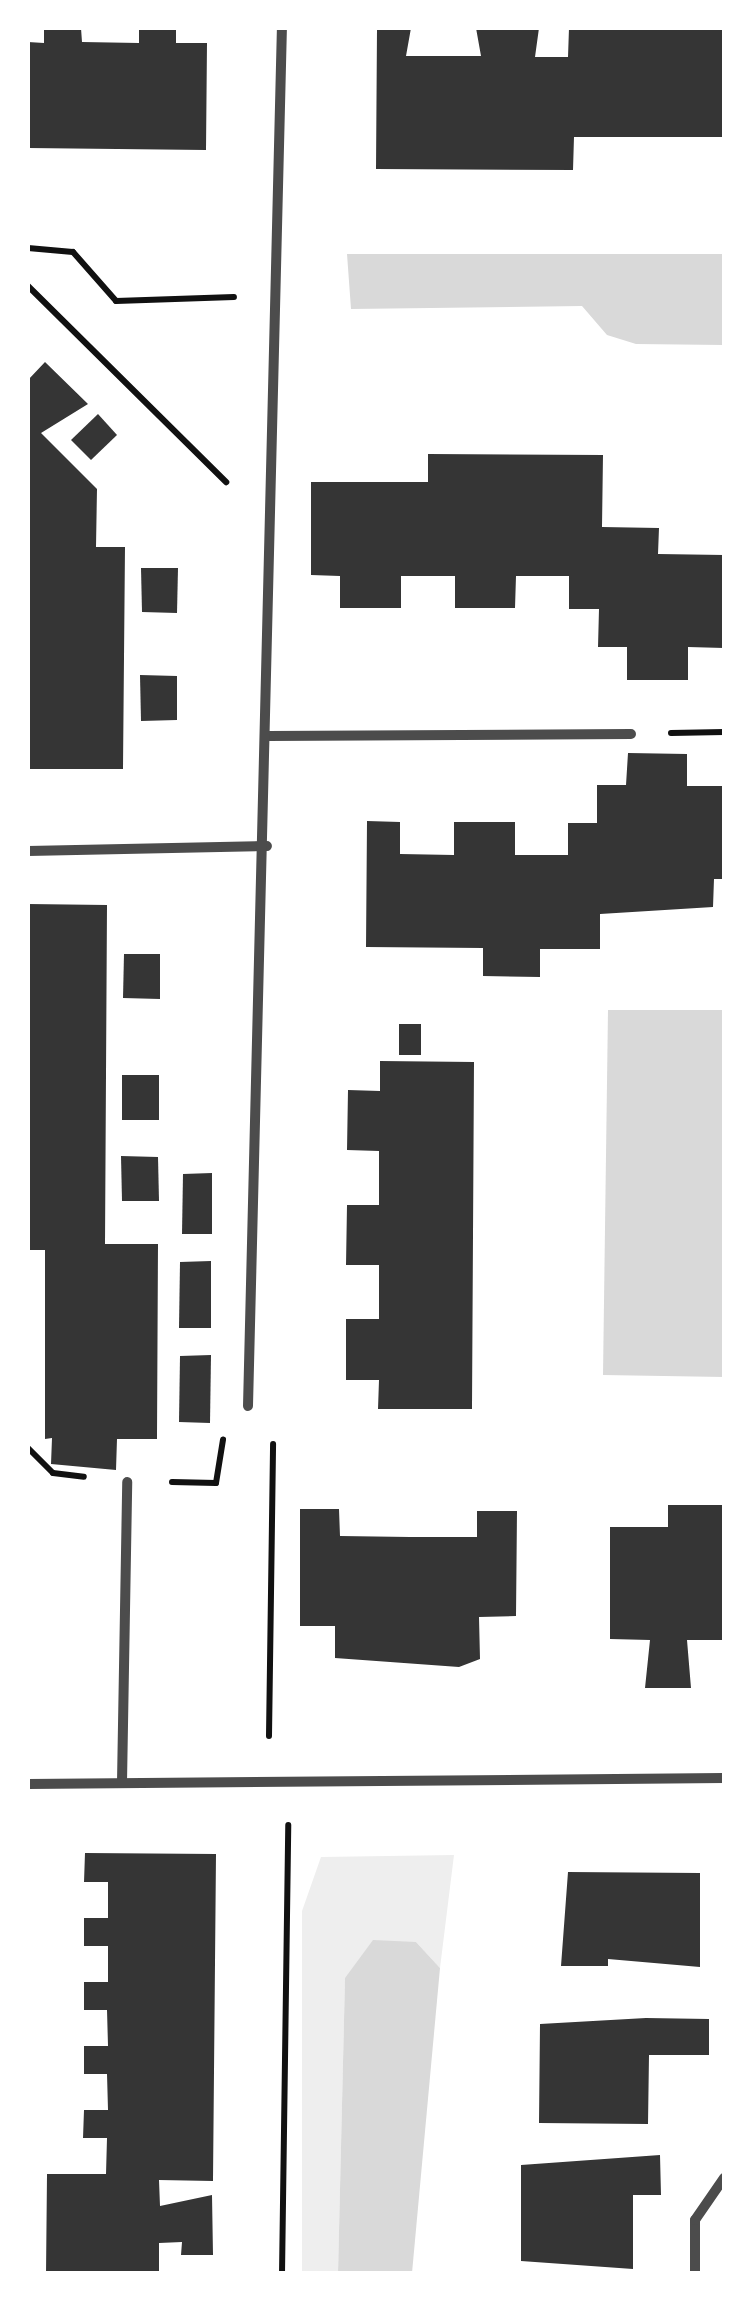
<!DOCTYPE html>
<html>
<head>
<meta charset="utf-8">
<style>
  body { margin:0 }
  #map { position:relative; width:752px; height:2301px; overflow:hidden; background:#fff; font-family:"DM Sans",sans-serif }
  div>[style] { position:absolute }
  .green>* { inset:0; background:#eee }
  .water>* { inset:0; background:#d9d9d9 }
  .building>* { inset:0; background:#353535 }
  .path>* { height:6px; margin:-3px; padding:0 3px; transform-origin:3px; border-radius:3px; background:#111 }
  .minor>* { height:10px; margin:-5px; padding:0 5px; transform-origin:5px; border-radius:5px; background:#4c4c4c }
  span { translate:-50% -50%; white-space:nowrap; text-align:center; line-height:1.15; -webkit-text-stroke:10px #fff; paint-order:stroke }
  .frame { position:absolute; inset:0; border:30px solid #fff; pointer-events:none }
</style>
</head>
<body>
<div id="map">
  <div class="green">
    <div style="clip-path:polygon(454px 1855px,440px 1968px,416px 1942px,345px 1978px,338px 2273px,302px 2274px,302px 1911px,321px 1857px)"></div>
  </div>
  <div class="water">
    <div style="clip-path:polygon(347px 254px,724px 254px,724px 345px,636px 344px,607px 335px,582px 306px,351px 309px)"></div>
    <div style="clip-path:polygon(608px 1010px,724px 1010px,724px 1377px,603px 1375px)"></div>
    <div style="clip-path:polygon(373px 1940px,416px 1942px,440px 1968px,412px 2273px,338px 2273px,345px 1978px)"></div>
  </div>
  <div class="building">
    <div style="clip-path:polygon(44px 28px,81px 28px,82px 42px,139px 43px,139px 28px,176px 28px,176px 43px,207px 43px,206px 150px,28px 148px,28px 42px,44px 43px)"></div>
    <div style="clip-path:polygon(377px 28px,411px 28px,406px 56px,481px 56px,476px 28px,539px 28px,535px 57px,568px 57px,569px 28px,724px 28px,724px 137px,574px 137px,573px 170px,376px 169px)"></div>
    <div style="clip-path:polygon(45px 362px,88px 404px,41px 433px,97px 489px,96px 547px,125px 547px,123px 769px,28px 769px,28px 380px)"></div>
    <div style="clip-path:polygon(98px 414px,117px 435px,91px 460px,71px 440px)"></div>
    <div style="clip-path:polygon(428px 454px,603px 455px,602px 527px,659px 528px,658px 554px,724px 555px,724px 648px,688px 647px,688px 680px,627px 680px,627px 647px,598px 647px,599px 609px,569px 609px,569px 576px,516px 576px,515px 608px,455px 608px,455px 576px,401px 576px,401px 608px,340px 608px,340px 576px,311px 575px,311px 482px,428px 482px)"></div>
    <div style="clip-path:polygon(141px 568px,178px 568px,177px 613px,142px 612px)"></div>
    <div style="clip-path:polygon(140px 675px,177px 676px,177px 720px,141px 721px)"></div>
    <div style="clip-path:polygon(628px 753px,687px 754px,687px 786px,724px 786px,724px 879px,714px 879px,713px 907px,600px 914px,600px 949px,540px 949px,540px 977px,483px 976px,483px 948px,366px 947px,367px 821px,400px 822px,400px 854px,454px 855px,454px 822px,515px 822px,515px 855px,568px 855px,568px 823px,597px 823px,597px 785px,626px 785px)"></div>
    <div style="clip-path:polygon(28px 904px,107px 905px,105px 1244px,158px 1244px,157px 1439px,117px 1439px,116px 1470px,51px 1464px,52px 1438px,45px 1439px,45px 1250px,28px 1250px)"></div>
    <div style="clip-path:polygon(124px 954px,160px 954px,160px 999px,123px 998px)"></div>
    <div style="clip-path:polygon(399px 1024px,421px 1024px,421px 1055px,399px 1055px)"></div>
    <div style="clip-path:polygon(380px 1061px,474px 1062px,472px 1409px,378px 1409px,379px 1380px,346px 1380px,346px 1319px,379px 1319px,379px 1265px,346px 1265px,347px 1205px,379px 1205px,379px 1151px,347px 1150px,348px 1090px,380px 1091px)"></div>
    <div style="clip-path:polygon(122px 1075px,159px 1075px,159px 1120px,122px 1120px)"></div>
    <div style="clip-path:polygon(121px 1156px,158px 1157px,159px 1201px,122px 1201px)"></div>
    <div style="clip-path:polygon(212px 1173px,212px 1234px,182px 1234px,183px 1174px)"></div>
    <div style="clip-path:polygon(211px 1261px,211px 1328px,179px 1328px,180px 1262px)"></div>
    <div style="clip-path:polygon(211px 1355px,210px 1423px,179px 1422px,180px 1356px)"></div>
    <div style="clip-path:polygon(668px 1505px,724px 1505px,724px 1640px,687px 1640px,691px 1688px,645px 1688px,650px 1640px,610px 1639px,610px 1527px,668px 1527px)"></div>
    <div style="clip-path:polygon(300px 1509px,339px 1509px,340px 1536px,410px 1537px,477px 1537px,477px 1511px,517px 1511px,516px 1616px,479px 1617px,480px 1659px,459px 1667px,335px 1658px,335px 1626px,300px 1626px)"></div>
    <div style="clip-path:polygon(85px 1853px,216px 1854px,213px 2181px,159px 2180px,160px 2206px,212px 2195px,213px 2255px,181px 2255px,182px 2242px,159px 2243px,159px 2274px,46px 2274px,47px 2174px,106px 2174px,107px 2138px,83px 2138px,84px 2110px,108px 2110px,107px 2074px,84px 2074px,84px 2046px,108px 2046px,107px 2010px,84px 2010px,84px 1982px,108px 1982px,108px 1946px,84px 1946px,84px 1918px,108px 1918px,108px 1882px,84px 1882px)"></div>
    <div style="clip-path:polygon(568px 1872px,700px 1873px,700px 1967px,608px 1959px,608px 1966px,561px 1966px)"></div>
    <div style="clip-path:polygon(646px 2018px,709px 2019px,709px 2055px,649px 2055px,648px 2124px,539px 2123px,540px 2024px)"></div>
    <div style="clip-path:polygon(660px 2155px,661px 2195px,633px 2195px,633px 2269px,521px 2261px,521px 2165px)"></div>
  </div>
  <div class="path">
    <div style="left:28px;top:248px;width:45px;rotate:5.1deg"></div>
    <div style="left:73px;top:252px;width:65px;rotate:48.7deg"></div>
    <div style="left:116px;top:301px;width:118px;rotate:-1.9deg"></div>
    <div style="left:28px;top:286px;width:279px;rotate:44.7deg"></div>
    <div style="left:671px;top:733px;width:53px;rotate:-1.1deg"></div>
    <div style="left:28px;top:1448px;width:35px;rotate:45deg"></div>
    <div style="left:53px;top:1473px;width:31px;rotate:7deg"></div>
    <div style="left:172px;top:1482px;width:44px;rotate:1.3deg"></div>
    <div style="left:216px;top:1483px;width:44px;rotate:-80.8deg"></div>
    <div style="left:269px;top:1736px;width:292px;rotate:-89.2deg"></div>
    <div style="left:282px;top:2274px;width:449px;rotate:-89.2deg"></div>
  </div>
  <div class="minor">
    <div style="left:268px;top:736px;width:363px;rotate:-0.3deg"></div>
    <div style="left:28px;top:851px;width:239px;rotate:-1.2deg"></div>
    <div style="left:248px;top:1406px;width:1378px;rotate:-88.59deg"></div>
    <div style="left:122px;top:1782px;width:300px;rotate:-89deg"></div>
    <div style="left:28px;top:1784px;width:696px;rotate:-0.49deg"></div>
    <div style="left:695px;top:2274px;width:54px;rotate:-90deg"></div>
    <div style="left:695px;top:2220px;width:51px;rotate:-55.4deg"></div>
  </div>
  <div class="frame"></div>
</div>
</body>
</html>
